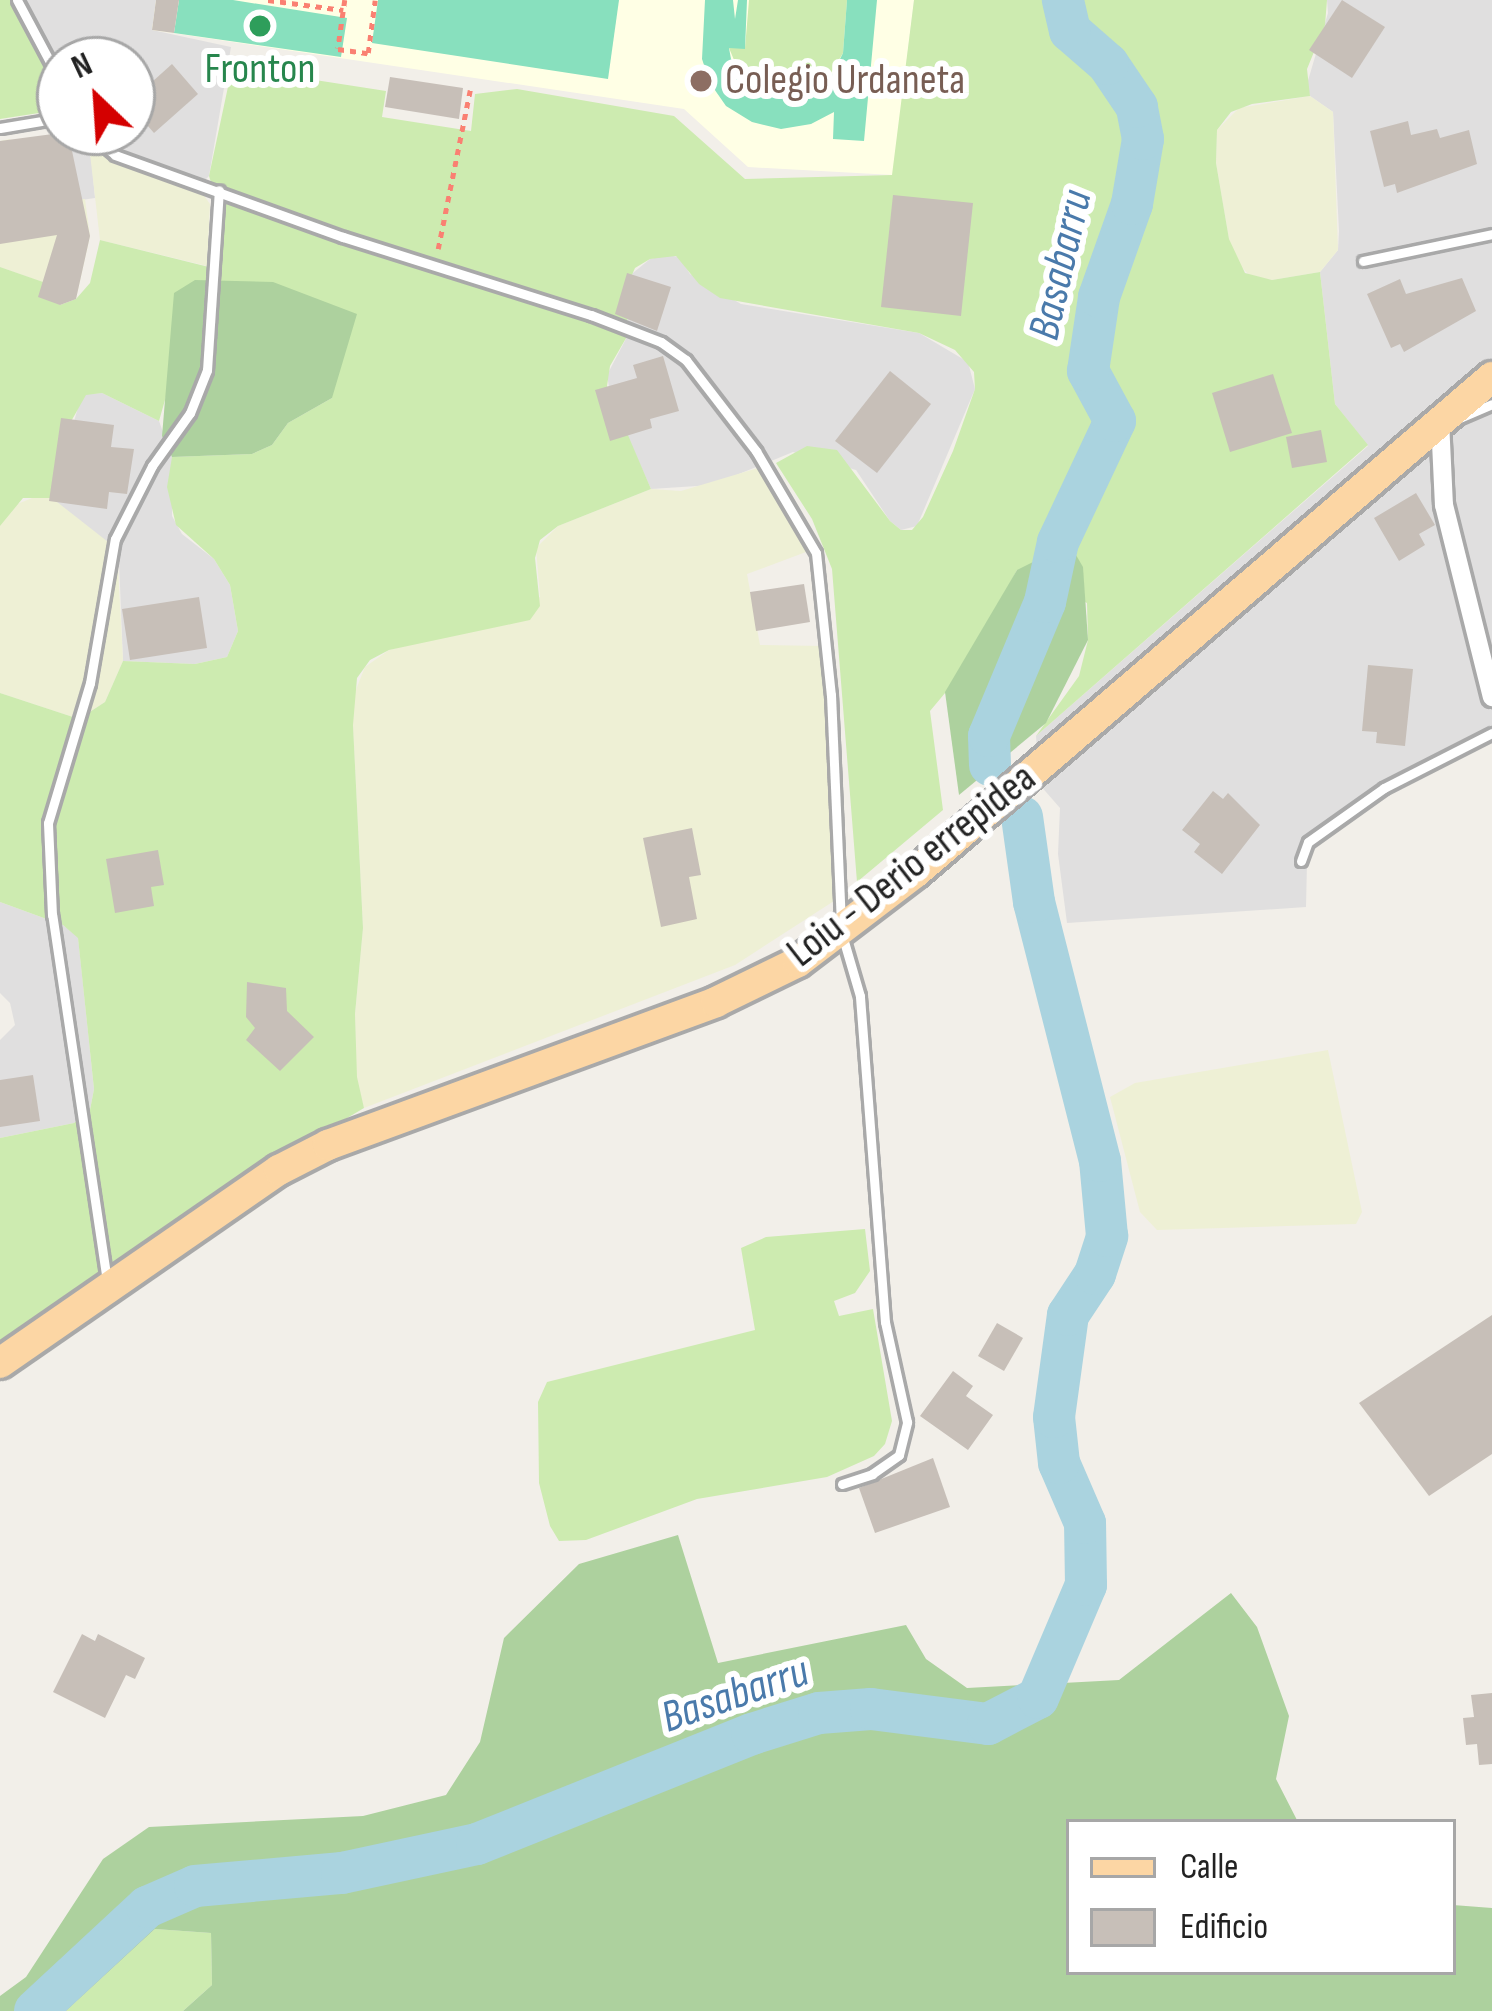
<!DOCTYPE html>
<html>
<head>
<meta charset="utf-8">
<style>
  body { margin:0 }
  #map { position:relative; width:1492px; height:2011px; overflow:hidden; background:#f2efe9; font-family:"Sofia Sans Condensed",sans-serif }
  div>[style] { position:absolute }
  .residential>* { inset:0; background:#e0dfdf }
  .education>* { inset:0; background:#ffffe5 }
  .farmland>* { inset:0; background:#eef0d5 }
  .grass>* { inset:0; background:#cdebb0 }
  .forest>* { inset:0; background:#add19e }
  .pitch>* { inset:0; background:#88e0be }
  .river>* { height:42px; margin:-21px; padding:0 21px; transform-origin:21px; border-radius:21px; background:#aad3df }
  .building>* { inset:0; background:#c7bfb8 }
  .path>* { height:4.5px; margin-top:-2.25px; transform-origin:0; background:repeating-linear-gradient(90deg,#fa8072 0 6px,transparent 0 12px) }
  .roads { filter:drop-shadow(3px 0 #a9a9a9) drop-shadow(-3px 0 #a9a9a9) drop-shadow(0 3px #a9a9a9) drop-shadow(0 -3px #a9a9a9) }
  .lane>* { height:9px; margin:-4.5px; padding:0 4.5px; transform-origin:4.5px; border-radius:4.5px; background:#fff }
  .street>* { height:18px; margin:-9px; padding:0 9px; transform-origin:9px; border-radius:9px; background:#fff }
  .primary>* { height:30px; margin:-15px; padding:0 15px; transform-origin:15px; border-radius:15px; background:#fcd6a4 }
  .dots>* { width:33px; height:33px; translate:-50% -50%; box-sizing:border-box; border:6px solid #fff; border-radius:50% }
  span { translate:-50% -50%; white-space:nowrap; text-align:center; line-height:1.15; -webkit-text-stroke:12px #fff; paint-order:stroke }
  .leisure-label { font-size:42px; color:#27864d }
  .education-label { font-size:42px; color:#785e54 }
  .left { translate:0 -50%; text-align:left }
  .street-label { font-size:42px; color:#222 }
  .water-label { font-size:45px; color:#4a7aab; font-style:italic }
  .legend { position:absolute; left:1066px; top:1819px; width:390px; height:156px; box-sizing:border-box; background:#fff; border:3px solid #a7a7a7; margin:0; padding:15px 21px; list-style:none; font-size:36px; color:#222 }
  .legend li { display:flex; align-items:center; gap:24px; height:60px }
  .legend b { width:60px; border:3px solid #a7a7a7 }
  .north { position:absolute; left:36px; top:36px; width:120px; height:120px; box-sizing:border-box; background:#fff; border:3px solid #a7a7a7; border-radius:50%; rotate:335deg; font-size:33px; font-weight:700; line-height:48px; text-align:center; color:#222 }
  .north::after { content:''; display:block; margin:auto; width:42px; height:54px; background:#d40000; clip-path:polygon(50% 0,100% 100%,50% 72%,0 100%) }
</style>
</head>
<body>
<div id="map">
  <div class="residential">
    <div style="clip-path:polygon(11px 0,156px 0,152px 30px,231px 47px,209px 176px,198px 187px,90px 145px,95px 198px,20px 209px,70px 146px,68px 132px,132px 132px,132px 60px,60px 60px,60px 102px)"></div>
    <div style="clip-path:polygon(1327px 0,1492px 0,1492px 742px,1391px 793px,1318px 840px,1307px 863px,1306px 907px,1067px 923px,1058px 854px,1060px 808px,1039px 784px,1036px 736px,1368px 446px,1335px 404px,1320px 272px,1338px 250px,1339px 231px,1333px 112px,1310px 96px,1307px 84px,1328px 13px)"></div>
    <div style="clip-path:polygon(667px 255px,679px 257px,690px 274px,741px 304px,919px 333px,968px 362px,975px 389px,917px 526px,901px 530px,890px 521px,856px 470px,793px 452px,712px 485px,651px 489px,611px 399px,607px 375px,629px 333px,624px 293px,628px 277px,650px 259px)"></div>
    <div style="clip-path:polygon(102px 393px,159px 421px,172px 457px,172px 516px,182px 534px,214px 559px,230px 585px,238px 631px,227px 657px,195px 664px,123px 661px,119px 561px,52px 498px,79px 404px,86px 394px)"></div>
    <div style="clip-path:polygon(0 902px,63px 925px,78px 937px,94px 1089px,90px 1110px,74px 1123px,0 1138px,0 1040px,15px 1025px,10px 1003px,0 993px)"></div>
  </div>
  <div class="education">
    <div style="clip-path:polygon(156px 0,914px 0,893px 175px,748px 167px,684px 109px,152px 30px)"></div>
  </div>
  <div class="farmland">
    <div style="clip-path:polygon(1310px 96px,1333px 112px,1338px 250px,1320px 272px,1272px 280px,1250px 276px,1236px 261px,1229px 239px,1216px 163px,1217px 130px,1239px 108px)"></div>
    <div style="clip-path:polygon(10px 139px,20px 208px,85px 199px,90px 236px,76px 299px,60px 305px,42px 282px,0 267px,0 141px)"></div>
    <div style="clip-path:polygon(89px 145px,198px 187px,210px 204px,207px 266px,100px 240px)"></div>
    <div style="clip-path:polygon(758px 468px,789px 512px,806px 552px,747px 574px,760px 645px,824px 646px,834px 901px,735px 965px,364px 1108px,356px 1077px,355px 1014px,363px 928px,353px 725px,353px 697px,365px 667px,389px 650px,451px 635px,540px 597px,536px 548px,558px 526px,651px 489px,681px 491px)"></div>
    <div style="clip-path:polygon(37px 496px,52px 498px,117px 549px,123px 661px,105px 702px,79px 719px,0 693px,0 526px,10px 507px)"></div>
    <div style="clip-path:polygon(1328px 1050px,1362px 1212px,1356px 1224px,1157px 1230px,1140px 1212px,1110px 1097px,1135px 1083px)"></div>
  </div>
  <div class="grass">
    <div style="clip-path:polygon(0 0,11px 0,55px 86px,60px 106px,52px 111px,0 119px)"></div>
    <div style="clip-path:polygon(749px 0,847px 0,843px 53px,825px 83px,805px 95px,782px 99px,760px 93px,742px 79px,729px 48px,745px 48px)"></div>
    <div style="clip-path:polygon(914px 0,1327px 0,1325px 25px,1307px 69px,1310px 96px,1252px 104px,1231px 112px,1217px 130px,1216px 163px,1229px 239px,1245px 273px,1272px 280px,1320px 272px,1335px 404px,1368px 445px,1036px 736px,1079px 676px,1088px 640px,1087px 603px,1017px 570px,961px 674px,930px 711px,943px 810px,857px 882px,832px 569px,812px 519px,776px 463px,807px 446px,837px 450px,890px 521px,901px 530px,912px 530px,923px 517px,953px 451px,975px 389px,974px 372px,955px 350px,919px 333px,720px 298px,699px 284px,676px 256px,650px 259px,635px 268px,624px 293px,629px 333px,610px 366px,607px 386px,651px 489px,558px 526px,540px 540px,535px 558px,540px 606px,530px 620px,389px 650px,370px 660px,357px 678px,353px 725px,363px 928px,355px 1014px,357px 1077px,364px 1108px,175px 1220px,0 1342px,0 1138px,74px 1123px,90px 1110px,94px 1089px,78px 938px,63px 925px,0 902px,0 693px,79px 719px,105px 702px,123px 661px,195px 664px,227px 657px,238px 631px,230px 585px,214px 559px,176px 525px,167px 487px,172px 457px,252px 454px,272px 445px,288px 423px,332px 398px,167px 393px,159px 421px,102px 393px,86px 395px,69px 425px,52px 498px,23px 498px,0 526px,0 267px,43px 282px,60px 305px,76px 299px,90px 283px,100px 240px,221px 270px,222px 217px,209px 176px,229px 82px,266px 87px,270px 73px,386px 91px,382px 117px,471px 131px,475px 94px,517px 89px,674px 116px,745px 179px,892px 175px)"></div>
    <div style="clip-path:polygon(865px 1229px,870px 1271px,855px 1293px,834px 1301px,839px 1316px,873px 1309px,892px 1421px,885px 1444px,874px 1456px,827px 1477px,697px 1499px,586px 1540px,559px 1541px,550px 1526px,539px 1483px,538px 1402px,547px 1382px,755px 1330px,741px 1248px,766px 1237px)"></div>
    <div style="clip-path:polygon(155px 1929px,211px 1933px,212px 1985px,183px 2011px,66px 2011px)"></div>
  </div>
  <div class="forest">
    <div style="clip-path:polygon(195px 280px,273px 282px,357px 314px,332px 398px,288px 423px,272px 445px,252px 454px,172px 457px,162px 436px,174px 293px)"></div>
    <div style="clip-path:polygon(1059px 549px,1073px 550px,1083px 567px,1088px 640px,1046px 723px,959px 795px,945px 692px,1017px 570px)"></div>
    <div style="clip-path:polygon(678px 1535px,718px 1663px,906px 1625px,926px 1659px,967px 1688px,1119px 1680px,1231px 1593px,1257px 1627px,1289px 1716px,1276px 1779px,1298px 1822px,1069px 1822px,1069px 1972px,1453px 1972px,1453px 1905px,1492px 1908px,1492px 2011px,183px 2011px,212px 1985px,211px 1933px,155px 1929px,66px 2011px,0 2011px,0 1996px,26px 1977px,103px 1859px,149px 1827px,363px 1816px,446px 1795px,480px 1742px,504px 1638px,579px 1564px)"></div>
  </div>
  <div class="pitch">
    <div style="clip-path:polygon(179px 0,233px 0,347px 18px,341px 57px,174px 33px)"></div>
    <div style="clip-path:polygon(378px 0,619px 0,608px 79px,372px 43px)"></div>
    <div style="clip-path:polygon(705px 0,733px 0,735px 19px,738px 0,747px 0,745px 49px,729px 48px,731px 59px,750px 87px,782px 99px,815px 90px,832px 75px,843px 53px,847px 0,877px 0,864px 141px,833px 139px,834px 112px,811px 124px,781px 129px,752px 122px,726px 106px,710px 83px,702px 59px)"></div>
  </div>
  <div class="river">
    <div style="left:990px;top:765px;width:29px;rotate:-92deg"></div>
    <div style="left:989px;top:736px;width:145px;rotate:-67.3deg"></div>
    <div style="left:1045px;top:602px;width:61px;rotate:-77.8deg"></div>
    <div style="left:1058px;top:542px;width:134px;rotate:-64.8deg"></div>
    <div style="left:1115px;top:421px;width:57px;rotate:-118.4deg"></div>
    <div style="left:1088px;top:371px;width:75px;rotate:-81.5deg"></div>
    <div style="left:1099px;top:297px;width:99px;rotate:-70.5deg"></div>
    <div style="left:1132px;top:204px;width:66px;rotate:-80.4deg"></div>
    <div style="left:1143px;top:139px;width:33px;rotate:-101deg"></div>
    <div style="left:1137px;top:107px;width:52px;rotate:-124deg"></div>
    <div style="left:1108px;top:64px;width:50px;rotate:-139deg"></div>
    <div style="left:1070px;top:31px;width:32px;rotate:-103deg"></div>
    <div style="left:35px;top:2011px;width:153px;rotate:-42.9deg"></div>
    <div style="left:147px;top:1907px;width:52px;rotate:-23.6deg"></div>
    <div style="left:195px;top:1886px;width:148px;rotate:-5.1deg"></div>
    <div style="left:342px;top:1873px;width:138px;rotate:-12.1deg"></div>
    <div style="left:477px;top:1844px;width:296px;rotate:-21.8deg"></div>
    <div style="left:752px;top:1734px;width:70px;rotate:-17.4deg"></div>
    <div style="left:819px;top:1713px;width:52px;rotate:-4.4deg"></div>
    <div style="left:871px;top:1709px;width:118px;rotate:7.3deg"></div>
    <div style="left:988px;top:1724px;width:56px;rotate:-27.5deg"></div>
    <div style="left:1038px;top:1698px;width:123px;rotate:-67deg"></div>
    <div style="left:1086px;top:1585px;width:62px;rotate:-90.9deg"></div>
    <div style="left:1085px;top:1523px;width:65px;rotate:-113.4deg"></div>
    <div style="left:1059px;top:1463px;width:46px;rotate:-96.2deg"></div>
    <div style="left:1054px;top:1417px;width:103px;rotate:-82.2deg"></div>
    <div style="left:1068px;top:1315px;width:49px;rotate:-56.6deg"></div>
    <div style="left:1095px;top:1274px;width:40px;rotate:-72deg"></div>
    <div style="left:1107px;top:1236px;width:75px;rotate:-95.3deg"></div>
    <div style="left:1100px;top:1161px;width:267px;rotate:-104.3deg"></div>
    <div style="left:1034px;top:902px;width:86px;rotate:-98deg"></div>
  </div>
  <div class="building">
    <div style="clip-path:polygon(156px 0,179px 0,174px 33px,152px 30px)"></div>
    <div style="clip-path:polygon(1342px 0,1385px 27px,1352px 78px,1309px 50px)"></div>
    <div style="clip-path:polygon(172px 64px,198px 94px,154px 133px,132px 108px,132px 100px)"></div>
    <div style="clip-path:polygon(390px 77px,463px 88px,459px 119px,385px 107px)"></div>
    <div style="clip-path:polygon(1408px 121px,1411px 135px,1437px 129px,1440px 138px,1469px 130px,1477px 164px,1397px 193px,1395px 184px,1384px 187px,1370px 131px)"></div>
    <div style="clip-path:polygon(68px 132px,90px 236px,76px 299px,60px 305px,38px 297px,57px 235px,0 244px,0 141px)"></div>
    <div style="clip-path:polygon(893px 195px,973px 203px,961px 316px,881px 307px)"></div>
    <div style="clip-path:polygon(627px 273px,671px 287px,657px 331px,615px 314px)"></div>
    <div style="clip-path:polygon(1462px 278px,1476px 311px,1404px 352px,1400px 344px,1391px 348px,1367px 294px,1400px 279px,1406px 294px)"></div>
    <div style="clip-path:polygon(663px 356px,679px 411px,650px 419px,652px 428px,610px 441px,595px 390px,637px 378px,633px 365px)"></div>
    <div style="clip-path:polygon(890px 371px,931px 404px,877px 473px,835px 441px)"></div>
    <div style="clip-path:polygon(1273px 374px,1292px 433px,1230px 452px,1212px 393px)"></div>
    <div style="clip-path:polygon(61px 418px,114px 425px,111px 447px,134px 449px,127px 494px,109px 492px,107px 509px,49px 501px)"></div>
    <div style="clip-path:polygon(1321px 430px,1327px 462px,1292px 468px,1286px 437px)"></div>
    <div style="clip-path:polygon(1416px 493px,1435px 525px,1419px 534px,1425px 545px,1399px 561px,1374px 518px)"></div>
    <div style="clip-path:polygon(804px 584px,810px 622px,756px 631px,750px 592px)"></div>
    <div style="clip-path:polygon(199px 597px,207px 648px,130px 660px,122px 609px)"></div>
    <div style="clip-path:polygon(1368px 665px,1413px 669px,1405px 746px,1376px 743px,1377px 732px,1362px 731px)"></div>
    <div style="clip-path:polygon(1213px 791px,1223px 799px,1228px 793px,1260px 825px,1222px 874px,1194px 852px,1200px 844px,1182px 830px)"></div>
    <div style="clip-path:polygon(692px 828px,701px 875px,689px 877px,697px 919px,661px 927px,643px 838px)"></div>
    <div style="clip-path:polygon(158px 850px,164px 885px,151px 887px,154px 906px,115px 913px,106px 859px)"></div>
    <div style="clip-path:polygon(247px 982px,286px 988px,287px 1011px,314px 1037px,280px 1071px,246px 1040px,255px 1028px,246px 1017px)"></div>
    <div style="clip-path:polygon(33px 1075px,40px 1121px,0 1127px,0 1080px)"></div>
    <div style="clip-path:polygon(1492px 1315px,1492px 1454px,1429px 1496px,1359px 1403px)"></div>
    <div style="clip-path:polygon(997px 1323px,1023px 1338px,1004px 1371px,978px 1356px)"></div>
    <div style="clip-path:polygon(953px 1371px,973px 1386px,966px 1396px,993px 1415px,968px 1450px,920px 1416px)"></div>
    <div style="clip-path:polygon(933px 1458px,950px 1507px,875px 1533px,859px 1488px)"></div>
    <div style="clip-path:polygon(82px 1634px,95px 1641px,98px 1634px,145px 1658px,135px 1679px,126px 1675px,105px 1718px,53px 1692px)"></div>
    <div style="clip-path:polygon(1492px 1693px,1492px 1764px,1479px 1765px,1477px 1744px,1466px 1745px,1463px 1718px,1474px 1717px,1471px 1695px)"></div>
  </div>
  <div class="path">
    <div style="left:268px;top:0;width:76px;rotate:7.6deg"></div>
    <div style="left:345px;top:0;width:49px;rotate:98.1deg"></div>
    <div style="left:338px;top:49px;width:30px;rotate:8deg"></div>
    <div style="left:368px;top:53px;width:53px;rotate:-82.5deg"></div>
    <div style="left:438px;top:249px;width:162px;rotate:-78.6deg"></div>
  </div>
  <div class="roads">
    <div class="lane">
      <div style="left:17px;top:0;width:92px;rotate:62deg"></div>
      <div style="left:0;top:128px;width:61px;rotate:-9.5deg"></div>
      <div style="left:88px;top:132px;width:35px;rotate:40deg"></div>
      <div style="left:115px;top:155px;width:242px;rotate:19.8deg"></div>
      <div style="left:343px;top:237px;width:260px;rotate:17.5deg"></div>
      <div style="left:591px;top:315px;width:75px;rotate:21.1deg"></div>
      <div style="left:661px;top:342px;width:31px;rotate:36deg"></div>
      <div style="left:686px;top:360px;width:115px;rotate:52.4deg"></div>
      <div style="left:756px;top:451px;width:118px;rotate:59.5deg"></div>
      <div style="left:816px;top:553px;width:143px;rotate:84deg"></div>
      <div style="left:831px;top:695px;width:227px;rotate:87.5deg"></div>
      <div style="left:1363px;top:261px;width:132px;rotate:-11.8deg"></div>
      <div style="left:1457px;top:419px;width:38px;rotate:-23deg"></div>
      <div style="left:1301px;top:861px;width:20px;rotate:-70deg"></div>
      <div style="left:1308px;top:842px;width:93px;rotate:-35.4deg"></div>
      <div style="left:1384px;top:788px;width:121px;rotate:-27deg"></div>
      <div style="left:107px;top:1281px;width:370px;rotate:-98.5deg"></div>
      <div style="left:52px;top:915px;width:92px;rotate:-92.5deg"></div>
      <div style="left:48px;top:823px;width:146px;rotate:-73.3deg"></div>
      <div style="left:90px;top:683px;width:146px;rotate:-80.2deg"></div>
      <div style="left:115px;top:539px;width:82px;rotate:-63.1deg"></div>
      <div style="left:152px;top:466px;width:65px;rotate:-54.4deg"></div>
      <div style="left:190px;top:413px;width:46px;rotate:-68.4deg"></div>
      <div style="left:207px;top:370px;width:180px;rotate:-86.2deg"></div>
      <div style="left:842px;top:1484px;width:32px;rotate:-18deg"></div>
      <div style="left:872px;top:1474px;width:33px;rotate:-35deg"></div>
      <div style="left:899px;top:1455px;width:34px;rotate:-76deg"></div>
      <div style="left:907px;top:1422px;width:102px;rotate:-102.4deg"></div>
      <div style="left:885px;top:1322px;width:327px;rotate:-94.4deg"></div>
      <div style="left:860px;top:996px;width:60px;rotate:-106.3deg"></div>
    </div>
    <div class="street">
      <div style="left:1440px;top:421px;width:84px;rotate:87.3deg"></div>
      <div style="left:1444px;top:505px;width:198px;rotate:76deg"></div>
    </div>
    <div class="primary">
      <div style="left:0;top:1363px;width:339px;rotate:-34.7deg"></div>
      <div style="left:279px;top:1170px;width:55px;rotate:-27deg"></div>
      <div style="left:328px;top:1145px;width:414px;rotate:-20.2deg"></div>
      <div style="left:716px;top:1002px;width:91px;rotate:-26deg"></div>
      <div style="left:798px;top:962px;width:147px;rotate:-37.3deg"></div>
      <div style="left:915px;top:873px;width:761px;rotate:-40.68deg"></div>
    </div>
  </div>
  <div class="dots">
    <div style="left:260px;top:26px;background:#2e9e5b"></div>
    <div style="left:701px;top:81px;background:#8d6e63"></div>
  </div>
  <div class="leisure-label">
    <span style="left:260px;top:70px">Fronton</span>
  </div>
  <div class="education-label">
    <span class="left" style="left:725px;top:81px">Colegio Urdaneta</span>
  </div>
  <div class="street-label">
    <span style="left:912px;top:866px;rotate:-38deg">Loiu - Derio errepidea</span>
  </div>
  <div class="water-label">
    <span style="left:1061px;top:265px;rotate:-77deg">Basabarru</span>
    <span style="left:735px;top:1695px;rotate:-19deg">Basabarru</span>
  </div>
  <ul class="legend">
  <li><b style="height:15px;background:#fcd6a4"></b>Calle</li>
  <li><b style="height:33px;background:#c7bfb8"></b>Edificio</li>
  </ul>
  <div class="north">N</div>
</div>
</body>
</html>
